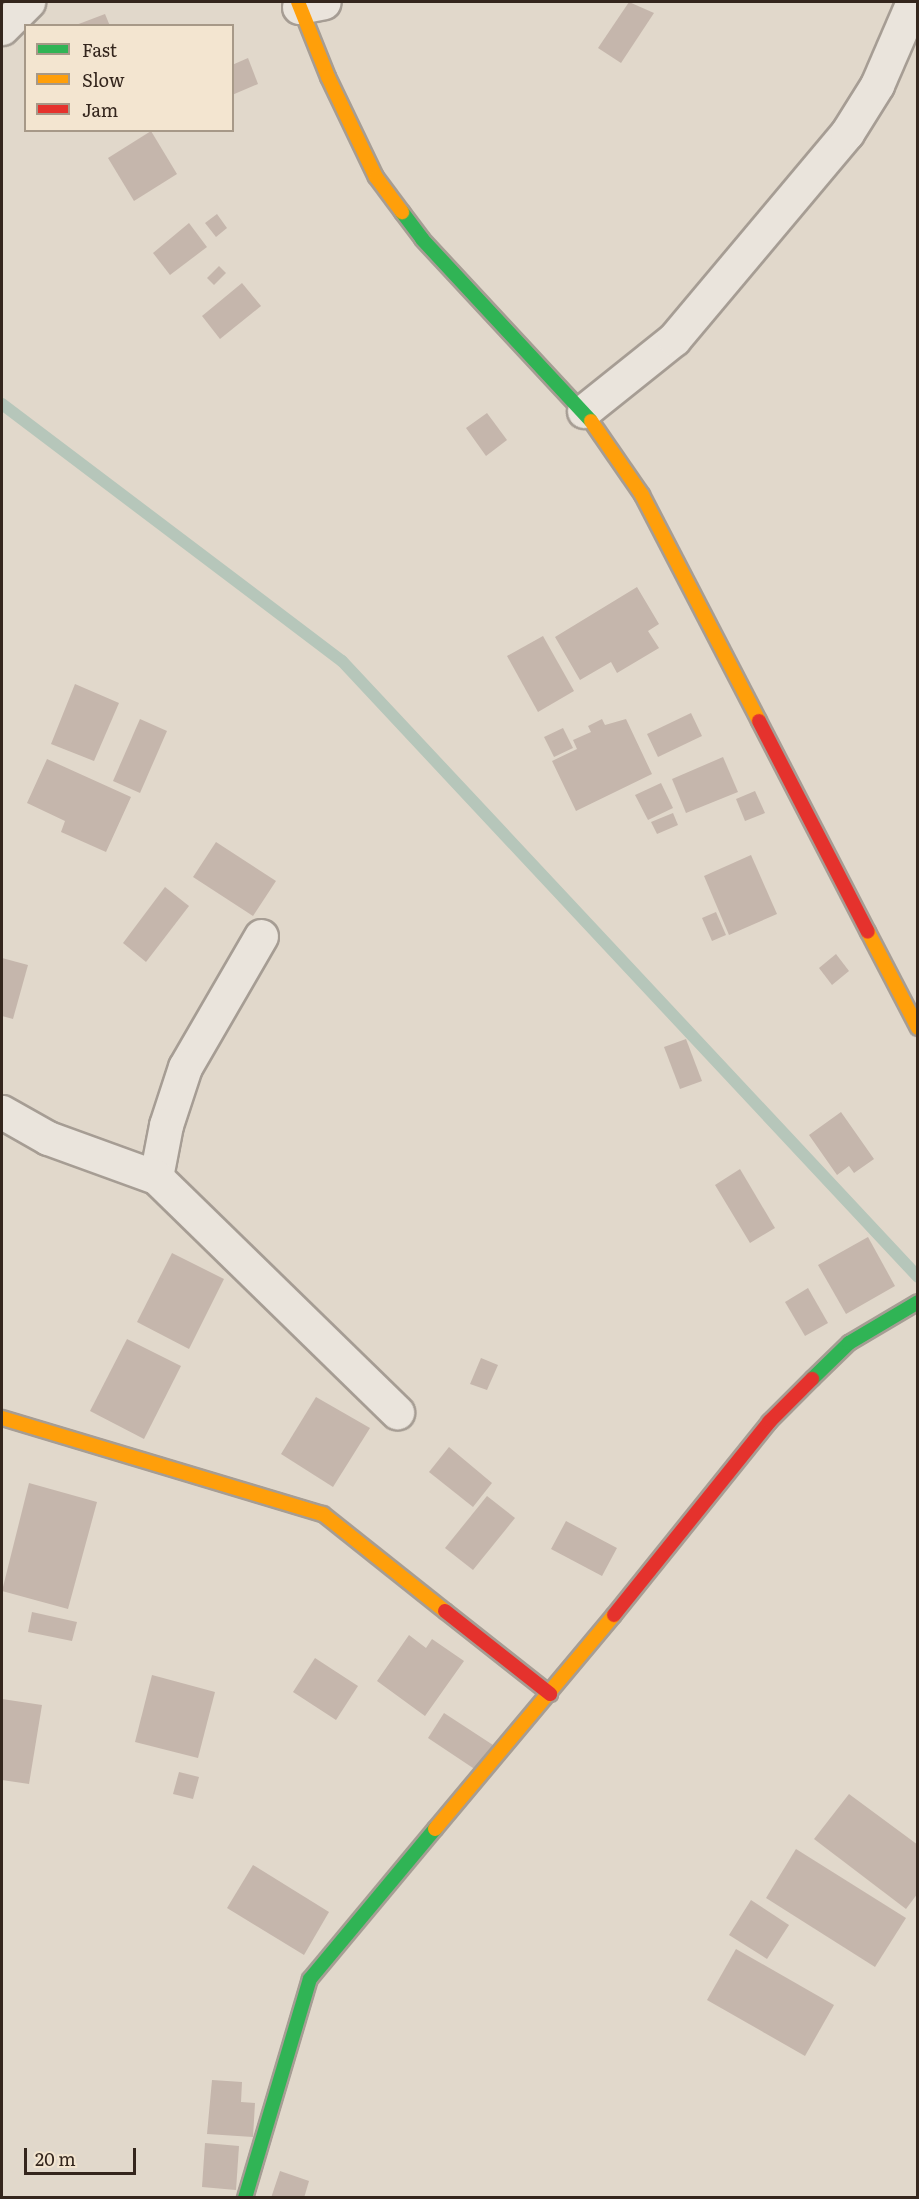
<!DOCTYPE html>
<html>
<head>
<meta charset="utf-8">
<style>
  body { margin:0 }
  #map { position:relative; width:919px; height:2199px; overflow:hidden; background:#e1d8cb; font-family:Literata,serif }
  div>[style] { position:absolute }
  .stream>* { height:12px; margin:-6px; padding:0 6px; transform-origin:6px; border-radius:6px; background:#b6c6ba }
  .building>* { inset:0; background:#c5b6ac }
  .roads { filter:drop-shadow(2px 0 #a69d94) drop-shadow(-2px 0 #a69d94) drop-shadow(0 2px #a69d94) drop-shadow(0 -2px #a69d94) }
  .street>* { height:33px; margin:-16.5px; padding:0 16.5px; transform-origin:16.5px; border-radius:16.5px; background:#eae4dc }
  .fast>* { height:14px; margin:-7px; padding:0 7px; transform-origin:7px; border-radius:7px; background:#30b455 }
  .slow>* { height:14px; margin:-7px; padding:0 7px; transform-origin:7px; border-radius:7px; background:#ff9f0a }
  .jam>* { height:14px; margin:-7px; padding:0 7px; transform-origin:7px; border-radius:7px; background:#e5322d }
  span { translate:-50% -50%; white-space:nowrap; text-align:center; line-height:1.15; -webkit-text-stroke:5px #f3e5d0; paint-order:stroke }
  .frame { position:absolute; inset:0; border:3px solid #34261d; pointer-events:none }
  .legend { position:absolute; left:24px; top:24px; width:210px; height:108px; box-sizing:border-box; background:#f3e5d0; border:2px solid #a79988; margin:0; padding:8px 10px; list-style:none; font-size:18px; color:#34261d }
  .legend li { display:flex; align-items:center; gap:12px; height:30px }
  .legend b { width:30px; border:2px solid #a79988 }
  .scale { position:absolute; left:24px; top:2148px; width:112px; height:27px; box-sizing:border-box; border:3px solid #34261d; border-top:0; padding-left:8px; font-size:18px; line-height:21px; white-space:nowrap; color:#34261d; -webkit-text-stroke:4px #f3e5d0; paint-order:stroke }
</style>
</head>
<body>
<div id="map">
  <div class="stream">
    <div style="left:2px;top:404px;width:426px;rotate:37.1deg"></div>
    <div style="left:342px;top:661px;width:843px;rotate:46.92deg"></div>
  </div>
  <div class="building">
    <div style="clip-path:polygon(629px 2px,654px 13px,621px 63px,598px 48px)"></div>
    <div style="clip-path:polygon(105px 14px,110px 26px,76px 26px,76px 25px)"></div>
    <div style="clip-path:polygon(248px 58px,258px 84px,232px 95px,232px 65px)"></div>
    <div style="clip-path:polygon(151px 131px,177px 174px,134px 201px,108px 158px)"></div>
    <div style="clip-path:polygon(217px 214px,227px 228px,216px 237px,205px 223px)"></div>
    <div style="clip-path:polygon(189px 223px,207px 247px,170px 275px,153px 253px)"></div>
    <div style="clip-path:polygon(219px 266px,226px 273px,214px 285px,207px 278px)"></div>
    <div style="clip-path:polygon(242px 283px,261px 306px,220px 339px,202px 316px)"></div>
    <div style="clip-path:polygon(487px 413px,507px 440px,486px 456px,466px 428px)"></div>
    <div style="clip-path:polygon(637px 587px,659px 624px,648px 631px,659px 648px,617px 673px,611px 662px,580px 680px,555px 637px)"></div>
    <div style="clip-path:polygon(543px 636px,574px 691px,538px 712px,507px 656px)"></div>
    <div style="clip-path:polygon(75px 684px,119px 703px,94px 761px,51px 744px)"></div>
    <div style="clip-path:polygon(691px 713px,702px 736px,658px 757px,647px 734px)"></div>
    <div style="clip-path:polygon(140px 719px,167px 731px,140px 793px,113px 781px)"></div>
    <div style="clip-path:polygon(602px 719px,605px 725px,626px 719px,652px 774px,576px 811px,552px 761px,577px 749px,573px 740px,591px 732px,588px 726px)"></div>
    <div style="clip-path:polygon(563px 728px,573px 748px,554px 757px,544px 737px)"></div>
    <div style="clip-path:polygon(723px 757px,738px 792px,686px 813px,672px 779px)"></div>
    <div style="clip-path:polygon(47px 759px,131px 797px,106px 852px,61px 832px,65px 821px,27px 803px)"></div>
    <div style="clip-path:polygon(661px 783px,673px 808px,648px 820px,635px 795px)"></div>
    <div style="clip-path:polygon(755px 791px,765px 813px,745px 821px,736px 799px)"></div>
    <div style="clip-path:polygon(673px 813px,678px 825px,657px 834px,651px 822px)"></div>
    <div style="clip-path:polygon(216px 842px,276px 881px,253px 916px,193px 877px)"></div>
    <div style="clip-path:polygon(751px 855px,777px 914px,729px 935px,704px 876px)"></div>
    <div style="clip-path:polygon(165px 887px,189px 906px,146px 962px,123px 943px)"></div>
    <div style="clip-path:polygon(716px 912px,726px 935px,712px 941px,702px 918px)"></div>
    <div style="clip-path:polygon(836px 954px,849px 971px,832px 985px,819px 968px)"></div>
    <div style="clip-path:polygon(2px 958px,28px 965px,13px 1019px,2px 1016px)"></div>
    <div style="clip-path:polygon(686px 1039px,702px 1081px,680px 1089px,664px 1047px)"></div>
    <div style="clip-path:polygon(841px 1112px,874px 1159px,854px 1173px,849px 1166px,837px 1175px,809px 1135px)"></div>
    <div style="clip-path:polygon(740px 1169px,775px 1228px,750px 1243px,715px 1185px)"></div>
    <div style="clip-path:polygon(868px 1237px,895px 1286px,846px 1314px,818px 1265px)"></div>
    <div style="clip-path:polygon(172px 1253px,224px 1279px,189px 1349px,137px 1322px)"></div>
    <div style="clip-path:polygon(808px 1288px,828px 1323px,805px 1336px,785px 1302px)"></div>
    <div style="clip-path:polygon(127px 1339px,181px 1366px,144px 1439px,90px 1411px)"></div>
    <div style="clip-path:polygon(481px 1358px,498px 1365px,487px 1390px,470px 1384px)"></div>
    <div style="clip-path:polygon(316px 1397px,370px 1428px,333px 1487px,281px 1454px)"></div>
    <div style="clip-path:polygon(449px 1447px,492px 1483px,473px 1507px,429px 1472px)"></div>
    <div style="clip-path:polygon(29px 1483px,97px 1502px,68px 1609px,2px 1591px)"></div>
    <div style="clip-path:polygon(487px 1496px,515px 1518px,473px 1570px,445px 1548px)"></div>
    <div style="clip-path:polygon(566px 1521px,617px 1548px,602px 1576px,551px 1549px)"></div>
    <div style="clip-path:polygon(32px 1612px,77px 1622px,72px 1641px,28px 1632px)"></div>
    <div style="clip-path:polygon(409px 1635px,426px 1648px,432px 1639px,464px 1661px,425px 1716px,377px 1681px)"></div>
    <div style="clip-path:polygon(315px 1658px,358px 1686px,336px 1720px,293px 1692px)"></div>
    <div style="clip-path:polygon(152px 1675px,215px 1692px,198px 1758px,135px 1742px)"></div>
    <div style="clip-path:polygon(2px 1699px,42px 1705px,29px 1784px,2px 1780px)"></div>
    <div style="clip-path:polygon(444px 1713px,493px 1745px,476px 1770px,428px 1738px)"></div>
    <div style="clip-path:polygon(179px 1772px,199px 1777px,193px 1799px,173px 1794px)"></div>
    <div style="clip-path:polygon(849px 1794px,918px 1845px,918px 1893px,906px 1909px,814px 1839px)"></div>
    <div style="clip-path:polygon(796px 1849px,906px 1918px,875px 1967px,766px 1898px)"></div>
    <div style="clip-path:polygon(253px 1865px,329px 1912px,304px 1955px,227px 1908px)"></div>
    <div style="clip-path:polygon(751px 1900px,789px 1925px,767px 1959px,729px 1935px)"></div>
    <div style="clip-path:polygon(736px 1949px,834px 2005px,805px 2056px,707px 2000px)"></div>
    <div style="clip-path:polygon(212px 2080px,242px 2082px,241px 2102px,255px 2103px,253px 2137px,207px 2134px)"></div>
    <div style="clip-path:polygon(205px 2143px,239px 2146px,236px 2190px,202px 2187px)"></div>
    <div style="clip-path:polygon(280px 2171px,309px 2181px,304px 2198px,271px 2198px)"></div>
  </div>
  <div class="roads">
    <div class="street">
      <div style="left:299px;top:7px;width:25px;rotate:-11deg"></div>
      <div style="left:2px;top:28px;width:37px;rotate:-45deg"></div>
      <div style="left:584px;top:411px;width:115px;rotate:-38.7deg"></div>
      <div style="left:674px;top:339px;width:269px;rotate:-50deg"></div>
      <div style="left:847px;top:133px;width:57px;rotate:-58deg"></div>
      <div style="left:877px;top:85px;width:90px;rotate:-66.6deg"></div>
      <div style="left:261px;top:936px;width:151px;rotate:120.1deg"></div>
      <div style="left:185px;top:1067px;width:61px;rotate:108.1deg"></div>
      <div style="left:166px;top:1125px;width:53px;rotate:100.9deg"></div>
      <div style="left:156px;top:1177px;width:337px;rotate:44.3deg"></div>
      <div style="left:2px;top:1112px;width:53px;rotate:29.5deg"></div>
      <div style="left:48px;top:1138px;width:115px;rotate:19.9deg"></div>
    </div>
    <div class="fast">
      <div style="left:402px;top:212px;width:34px;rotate:53deg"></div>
      <div style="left:422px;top:239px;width:248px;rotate:47.1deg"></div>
      <div style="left:812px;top:1379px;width:52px;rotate:-44.2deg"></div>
      <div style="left:849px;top:1343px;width:80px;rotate:-30.7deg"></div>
      <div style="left:245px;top:2198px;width:228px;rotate:-73.5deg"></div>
      <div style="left:310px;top:1979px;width:195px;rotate:-50.2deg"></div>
    </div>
    <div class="slow">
      <div style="left:298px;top:2px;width:81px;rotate:68.2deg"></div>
      <div style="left:328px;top:77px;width:111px;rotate:64.4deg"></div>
      <div style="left:376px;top:177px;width:44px;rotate:53.4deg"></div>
      <div style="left:591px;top:421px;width:90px;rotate:55.4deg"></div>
      <div style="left:642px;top:495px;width:254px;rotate:62.6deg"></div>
      <div style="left:868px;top:932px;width:108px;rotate:62.5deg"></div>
      <div style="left:2px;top:1418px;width:335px;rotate:16.7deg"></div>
      <div style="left:323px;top:1514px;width:156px;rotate:38.5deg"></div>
      <div style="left:435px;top:1829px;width:279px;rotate:-50.1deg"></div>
    </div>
    <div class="jam">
      <div style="left:759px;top:721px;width:237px;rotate:62.7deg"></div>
      <div style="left:445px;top:1611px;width:134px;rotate:38.3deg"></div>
      <div style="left:614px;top:1615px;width:248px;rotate:-51.2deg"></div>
      <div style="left:769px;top:1422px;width:61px;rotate:-45deg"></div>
    </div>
  </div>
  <div class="frame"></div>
  <ul class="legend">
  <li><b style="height:8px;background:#30b455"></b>Fast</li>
  <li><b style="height:8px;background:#ff9f0a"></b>Slow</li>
  <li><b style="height:8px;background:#e5322d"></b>Jam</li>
  </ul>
  <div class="scale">20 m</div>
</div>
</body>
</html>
